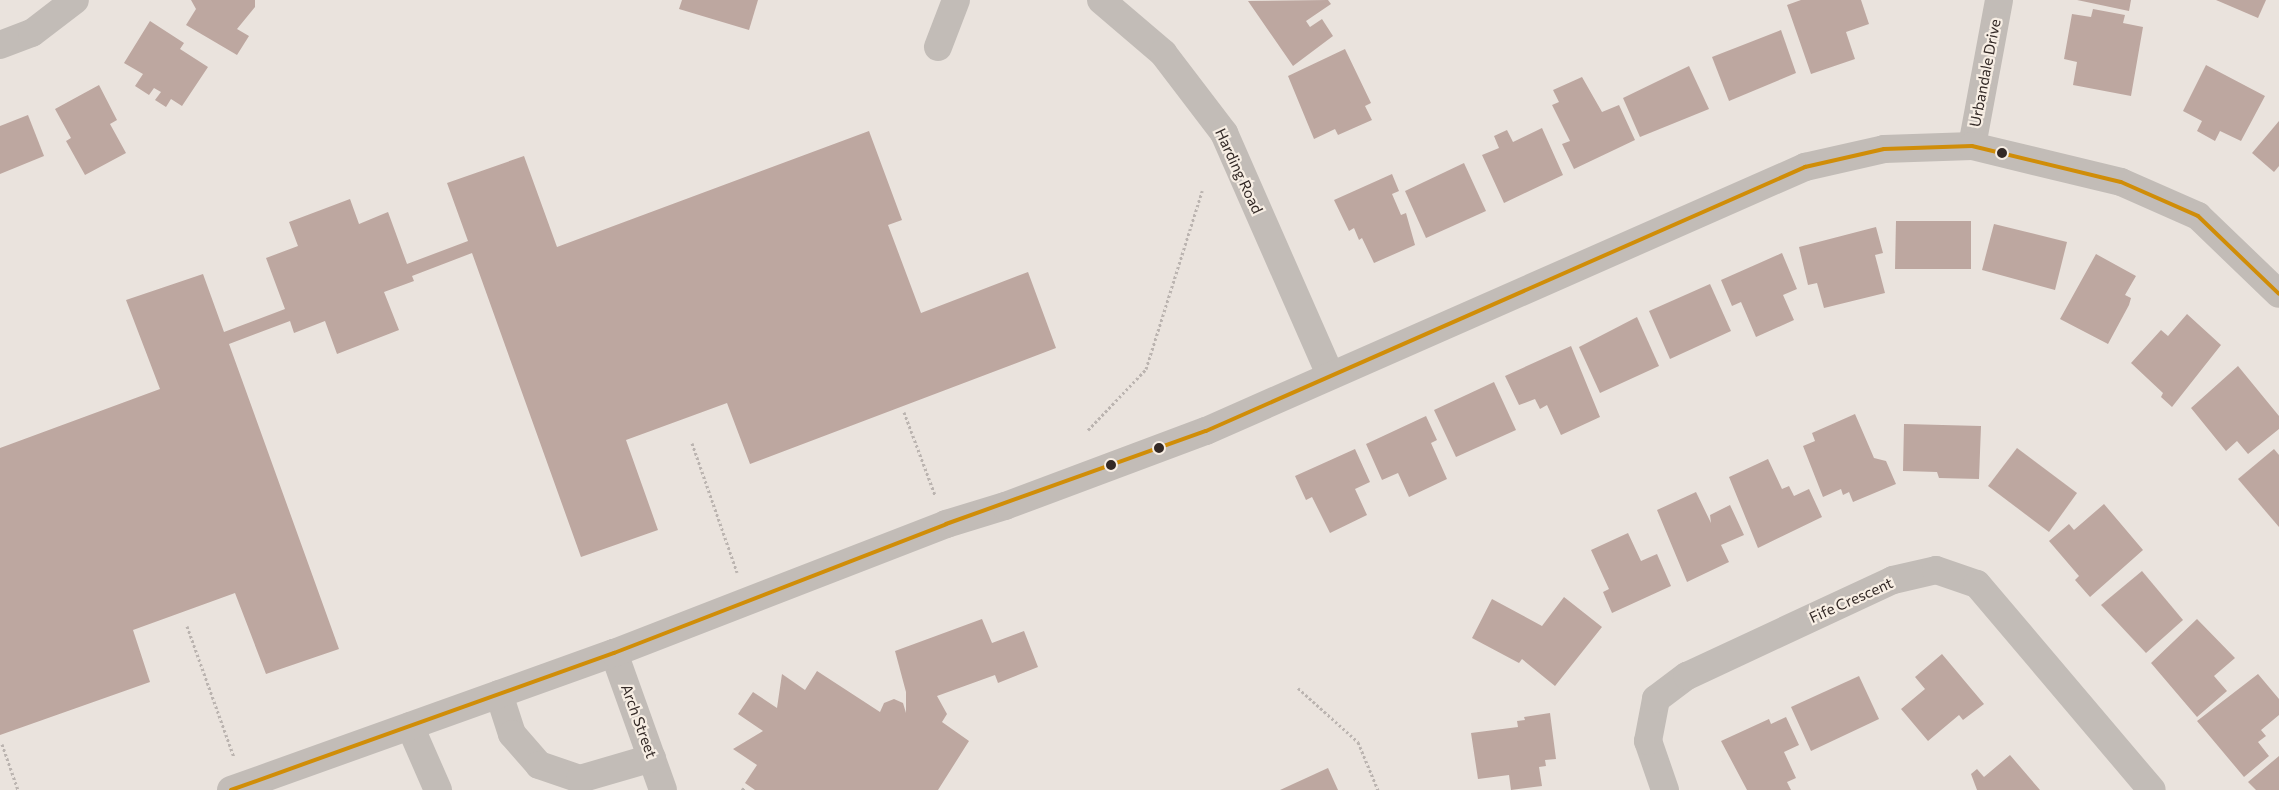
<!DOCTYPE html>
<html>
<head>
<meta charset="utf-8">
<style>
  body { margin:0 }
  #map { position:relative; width:2279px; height:790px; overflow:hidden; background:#eae3dd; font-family:Commissioner,sans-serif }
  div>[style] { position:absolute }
  .building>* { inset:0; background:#bda7a0 }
  .path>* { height:3px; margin-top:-1.5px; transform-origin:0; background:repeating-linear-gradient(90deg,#bbb4b0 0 2.5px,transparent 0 5px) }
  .minor>* { height:28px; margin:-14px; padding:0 14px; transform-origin:14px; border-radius:14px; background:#c2bcb7 }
  .bus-1>* { height:4px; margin:-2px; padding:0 2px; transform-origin:2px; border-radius:2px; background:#d08d08 }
  .dots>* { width:14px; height:14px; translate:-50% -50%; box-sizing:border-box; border:2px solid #f7eee4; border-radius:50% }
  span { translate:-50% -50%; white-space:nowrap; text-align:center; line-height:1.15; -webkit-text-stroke:4.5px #f7eee4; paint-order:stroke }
  .street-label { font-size:15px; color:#332926 }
</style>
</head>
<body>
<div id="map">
  <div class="building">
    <div style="clip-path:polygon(191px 0,255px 0,255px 7px,237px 29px,249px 36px,237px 55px,186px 25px,196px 9px)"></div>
    <div style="clip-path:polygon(682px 0,758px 0,749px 30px,679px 9px)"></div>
    <div style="clip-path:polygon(1328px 0,1331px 4px,1306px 21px,1310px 27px,1322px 19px,1333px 36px,1293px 66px,1248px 1px)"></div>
    <div style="clip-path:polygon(1801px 0,1861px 0,1869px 24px,1846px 32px,1855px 59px,1811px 74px,1787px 5px)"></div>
    <div style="clip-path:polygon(2077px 0,2131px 0,2129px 11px)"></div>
    <div style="clip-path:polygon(2216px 0,2266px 0,2258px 18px)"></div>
    <div style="clip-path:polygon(2093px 9px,2125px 15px,2123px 23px,2143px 27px,2131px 96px,2073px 85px,2077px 62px,2064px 59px,2072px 14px,2091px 17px)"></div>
    <div style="clip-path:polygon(150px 21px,184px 43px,180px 49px,208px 67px,182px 106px,171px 99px,166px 107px,155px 100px,161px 92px,154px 88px,149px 95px,135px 86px,143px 74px,124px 63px)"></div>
    <div style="clip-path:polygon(1781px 30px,1796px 73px,1729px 101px,1712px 57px)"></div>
    <div style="clip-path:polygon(1345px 49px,1371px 103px,1365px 106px,1372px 120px,1338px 135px,1335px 129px,1314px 139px,1288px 76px)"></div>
    <div style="clip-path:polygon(2206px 65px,2265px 96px,2241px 141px,2220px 131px,2215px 141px,2197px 131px,2202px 121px,2183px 111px)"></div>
    <div style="clip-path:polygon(1689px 66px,1709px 109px,1640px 137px,1623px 98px)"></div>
    <div style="clip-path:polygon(1582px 77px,1602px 112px,1619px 105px,1635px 140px,1574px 169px,1562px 144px,1570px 141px,1552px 105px,1559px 102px,1553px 90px)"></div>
    <div style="clip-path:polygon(99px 85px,117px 120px,110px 124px,126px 153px,85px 175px,66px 141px,71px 138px,55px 109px)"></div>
    <div style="clip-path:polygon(28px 115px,44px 156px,0 174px,0 126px)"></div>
    <div style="clip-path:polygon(2279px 121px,2279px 166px,2274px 172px,2252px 153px)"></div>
    <div style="clip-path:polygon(1542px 128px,1563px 175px,1504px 203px,1482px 155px,1499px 148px,1494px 136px,1507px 130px,1513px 142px)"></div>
    <div style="clip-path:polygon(869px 131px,902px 220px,888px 225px,921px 313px,1028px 272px,1056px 348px,750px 464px,727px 403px,626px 440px,658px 530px,581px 557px,472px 253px,412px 276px,414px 281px,384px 292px,399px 330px,337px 354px,325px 321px,294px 333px,290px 321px,229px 344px,339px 649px,266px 674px,235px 593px,133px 630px,150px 682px,0 735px,0 448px,160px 389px,126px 300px,203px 274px,224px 332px,285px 309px,266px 258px,298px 246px,289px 222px,350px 199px,359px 224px,388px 212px,407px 264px,468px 241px,447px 183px,524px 156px,557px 247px)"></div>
    <div style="clip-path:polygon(1464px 163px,1486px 211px,1426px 238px,1405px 191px)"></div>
    <div style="clip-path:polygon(1392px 174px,1399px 191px,1392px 194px,1401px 215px,1406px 213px,1415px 245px,1374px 263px,1362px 238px,1359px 240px,1354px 228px,1349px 231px,1334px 200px)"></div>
    <div style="clip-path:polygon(1896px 221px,1971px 221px,1971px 269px,1895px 269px)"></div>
    <div style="clip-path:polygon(1994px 224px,2067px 242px,2055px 290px,1982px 270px)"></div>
    <div style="clip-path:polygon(1876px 227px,1883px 253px,1875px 255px,1885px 293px,1824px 308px,1817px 283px,1808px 285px,1799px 247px)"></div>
    <div style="clip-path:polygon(1782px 253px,1797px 289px,1783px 295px,1794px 320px,1756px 337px,1741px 302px,1732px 306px,1721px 280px)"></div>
    <div style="clip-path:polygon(2096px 254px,2136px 276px,2125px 295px,2131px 298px,2129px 305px,2108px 344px,2060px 319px)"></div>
    <div style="clip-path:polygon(1710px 284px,1731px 331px,1670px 359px,1649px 311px)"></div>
    <div style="clip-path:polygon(2187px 314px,2221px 345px,2172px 407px,2161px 397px,2163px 393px,2131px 363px,2161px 330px,2168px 336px)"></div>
    <div style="clip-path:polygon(1637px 317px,1659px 366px,1600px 393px,1579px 347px)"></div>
    <div style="clip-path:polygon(1571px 346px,1600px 417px,1561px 435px,1547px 405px,1540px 409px,1535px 399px,1519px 405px,1505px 376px)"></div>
    <div style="clip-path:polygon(2238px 366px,2279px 416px,2279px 429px,2248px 454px,2237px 441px,2226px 451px,2191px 408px)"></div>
    <div style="clip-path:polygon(1494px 382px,1516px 430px,1456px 457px,1434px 410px)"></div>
    <div style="clip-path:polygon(1855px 414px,1874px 458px,1886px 461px,1896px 484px,1853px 502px,1849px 492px,1843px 495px,1841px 489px,1823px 497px,1803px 446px,1815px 441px,1812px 433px)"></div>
    <div style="clip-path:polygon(1426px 416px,1437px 440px,1431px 443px,1447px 479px,1409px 497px,1398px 473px,1382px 480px,1366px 444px)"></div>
    <div style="clip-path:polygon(1904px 424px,1981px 426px,1979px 479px,1939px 478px,1937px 472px,1903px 471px)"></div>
    <div style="clip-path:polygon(2017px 448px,2077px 493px,2049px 532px,1988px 486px)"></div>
    <div style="clip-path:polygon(1355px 449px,1370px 482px,1355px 489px,1367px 515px,1330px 533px,1312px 497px,1306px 500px,1295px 476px)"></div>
    <div style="clip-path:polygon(2274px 449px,2279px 455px,2279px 527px,2238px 479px)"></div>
    <div style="clip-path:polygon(1768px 459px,1782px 489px,1789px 486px,1794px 496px,1809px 489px,1822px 517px,1758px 548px,1729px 477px)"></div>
    <div style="clip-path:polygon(1696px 492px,1711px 523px,1710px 515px,1730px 505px,1744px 535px,1721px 545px,1729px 562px,1687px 582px,1657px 510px)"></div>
    <div style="clip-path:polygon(2104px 504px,2143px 550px,2090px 597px,2075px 580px,2079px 576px,2049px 541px,2069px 524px,2074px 530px)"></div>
    <div style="clip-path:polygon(1628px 533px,1641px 561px,1657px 554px,1671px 586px,1612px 613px,1603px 592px,1609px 589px,1591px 550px)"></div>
    <div style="clip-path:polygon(2142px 571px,2183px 620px,2146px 653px,2101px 605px)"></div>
    <div style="clip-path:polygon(1564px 597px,1602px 627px,1555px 686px,1522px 659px,1519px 663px,1472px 638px,1492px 599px,1542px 626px)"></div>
    <div style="clip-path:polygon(982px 619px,992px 643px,1024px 631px,1038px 667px,998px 683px,995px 675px,937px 696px,947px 714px,942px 722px,969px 741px,938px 790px,755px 790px,745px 783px,757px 765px,733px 749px,763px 731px,738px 714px,753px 692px,777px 708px,782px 674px,805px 690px,817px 671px,880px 712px,884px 703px,894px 699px,903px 703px,906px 713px,906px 692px,895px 651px)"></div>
    <div style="clip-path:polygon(2197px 619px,2235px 658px,2214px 676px,2227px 691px,2197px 717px,2151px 663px)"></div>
    <div style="clip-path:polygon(1942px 654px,1984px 704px,1963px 720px,1959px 715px,1928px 741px,1901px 709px,1925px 689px,1915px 677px)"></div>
    <div style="clip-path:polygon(2258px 674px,2279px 699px,2279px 715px,2261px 730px,2266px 736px,2258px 742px,2269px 756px,2244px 777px,2197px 721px)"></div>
    <div style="clip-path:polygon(1859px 676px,1879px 719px,1811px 751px,1791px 707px)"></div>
    <div style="clip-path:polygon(1550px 713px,1556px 759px,1545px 760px,1546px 766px,1539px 767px,1542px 786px,1511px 790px,1509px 775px,1478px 779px,1471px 733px,1518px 727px,1517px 721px,1525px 720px,1524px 717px)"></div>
    <div style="clip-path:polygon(1786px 717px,1799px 745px,1784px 752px,1796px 778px,1787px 782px,1791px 790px,1747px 790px,1721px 741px,1769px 719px,1771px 724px)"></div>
    <div style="clip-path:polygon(2010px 755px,2040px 790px,1977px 790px,1971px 774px,1977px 769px,1984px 777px)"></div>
    <div style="clip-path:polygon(2279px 756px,2279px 790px,2256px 790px,2248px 782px)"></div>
    <div style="clip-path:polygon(1328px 768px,1338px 790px,1280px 790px)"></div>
  </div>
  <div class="path">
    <div style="left:904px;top:412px;width:89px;rotate:69.5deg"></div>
    <div style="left:1088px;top:430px;width:84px;rotate:-46.4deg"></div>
    <div style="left:1146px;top:369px;width:187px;rotate:-72.5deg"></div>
    <div style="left:692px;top:443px;width:137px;rotate:70.8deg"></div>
    <div style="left:187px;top:626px;width:139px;rotate:70.3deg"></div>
    <div style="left:1298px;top:688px;width:81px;rotate:42deg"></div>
    <div style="left:1358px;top:742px;width:52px;rotate:67.4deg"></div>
    <div style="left:2px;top:744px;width:49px;rotate:70.8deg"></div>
    <div style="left:742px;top:790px;width:3px;rotate:-45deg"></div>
  </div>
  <div class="minor">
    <div style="left:1101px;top:0;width:82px;rotate:40.5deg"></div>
    <div style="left:1163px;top:53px;width:101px;rotate:52.7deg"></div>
    <div style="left:1224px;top:133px;width:264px;rotate:66.3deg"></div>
    <div style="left:0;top:45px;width:34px;rotate:-21deg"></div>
    <div style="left:32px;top:33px;width:54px;rotate:-37.5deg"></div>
    <div style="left:938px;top:47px;width:50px;rotate:-69deg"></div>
    <div style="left:1972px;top:146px;width:148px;rotate:-79.5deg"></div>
    <div style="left:614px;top:653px;width:145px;rotate:70.3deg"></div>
    <div style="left:499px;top:694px;width:42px;rotate:72deg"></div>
    <div style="left:512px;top:734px;width:41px;rotate:48.9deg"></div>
    <div style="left:539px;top:765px;width:43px;rotate:18.9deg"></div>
    <div style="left:580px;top:779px;width:75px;rotate:-16.3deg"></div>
    <div style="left:410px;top:726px;width:70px;rotate:66.4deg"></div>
    <div style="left:231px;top:790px;width:407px;rotate:-19.7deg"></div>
    <div style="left:614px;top:653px;width:356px;rotate:-21.2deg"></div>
    <div style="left:946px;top:524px;width:62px;rotate:-17deg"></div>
    <div style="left:1005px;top:506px;width:215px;rotate:-20.5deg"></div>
    <div style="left:1206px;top:431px;width:655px;rotate:-23.78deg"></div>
    <div style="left:1805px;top:167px;width:81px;rotate:-12.8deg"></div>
    <div style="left:1884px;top:149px;width:88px;rotate:-2deg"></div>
    <div style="left:1972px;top:146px;width:153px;rotate:13.6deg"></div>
    <div style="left:2121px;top:182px;width:84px;rotate:23.8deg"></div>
    <div style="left:2198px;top:216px;width:112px;rotate:43.9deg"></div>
    <div style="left:1665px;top:790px;width:52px;rotate:-109.1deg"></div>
    <div style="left:1648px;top:741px;width:43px;rotate:-79.2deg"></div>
    <div style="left:1656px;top:699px;width:39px;rotate:-37deg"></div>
    <div style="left:1687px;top:676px;width:227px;rotate:-25deg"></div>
    <div style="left:1893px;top:580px;width:44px;rotate:-13.1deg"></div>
    <div style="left:1936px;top:570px;width:43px;rotate:18.9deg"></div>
    <div style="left:1977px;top:584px;width:270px;rotate:49.7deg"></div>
  </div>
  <div class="bus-1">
    <div style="left:231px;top:790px;width:407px;rotate:-19.7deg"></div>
    <div style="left:614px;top:653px;width:356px;rotate:-21.2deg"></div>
    <div style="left:946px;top:524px;width:276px;rotate:-19.7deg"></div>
    <div style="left:1206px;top:431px;width:655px;rotate:-23.78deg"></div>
    <div style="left:1805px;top:167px;width:81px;rotate:-12.8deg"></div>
    <div style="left:1884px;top:149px;width:88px;rotate:-2deg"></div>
    <div style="left:1972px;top:146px;width:153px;rotate:13.6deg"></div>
    <div style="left:2121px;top:182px;width:84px;rotate:23.8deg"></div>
    <div style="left:2198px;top:216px;width:112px;rotate:43.9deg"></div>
  </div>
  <div class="dots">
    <div style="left:2002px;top:153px;background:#332926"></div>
    <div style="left:1159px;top:448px;background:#332926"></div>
    <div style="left:1111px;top:465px;background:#332926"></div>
  </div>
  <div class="street-label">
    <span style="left:1985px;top:73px;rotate:-79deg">Urbandale Drive</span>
    <span style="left:1239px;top:171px;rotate:65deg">Harding Road</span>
    <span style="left:1851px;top:600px;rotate:-24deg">Fife Crescent</span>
    <span style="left:639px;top:721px;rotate:70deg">Arch Street</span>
  </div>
</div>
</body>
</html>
